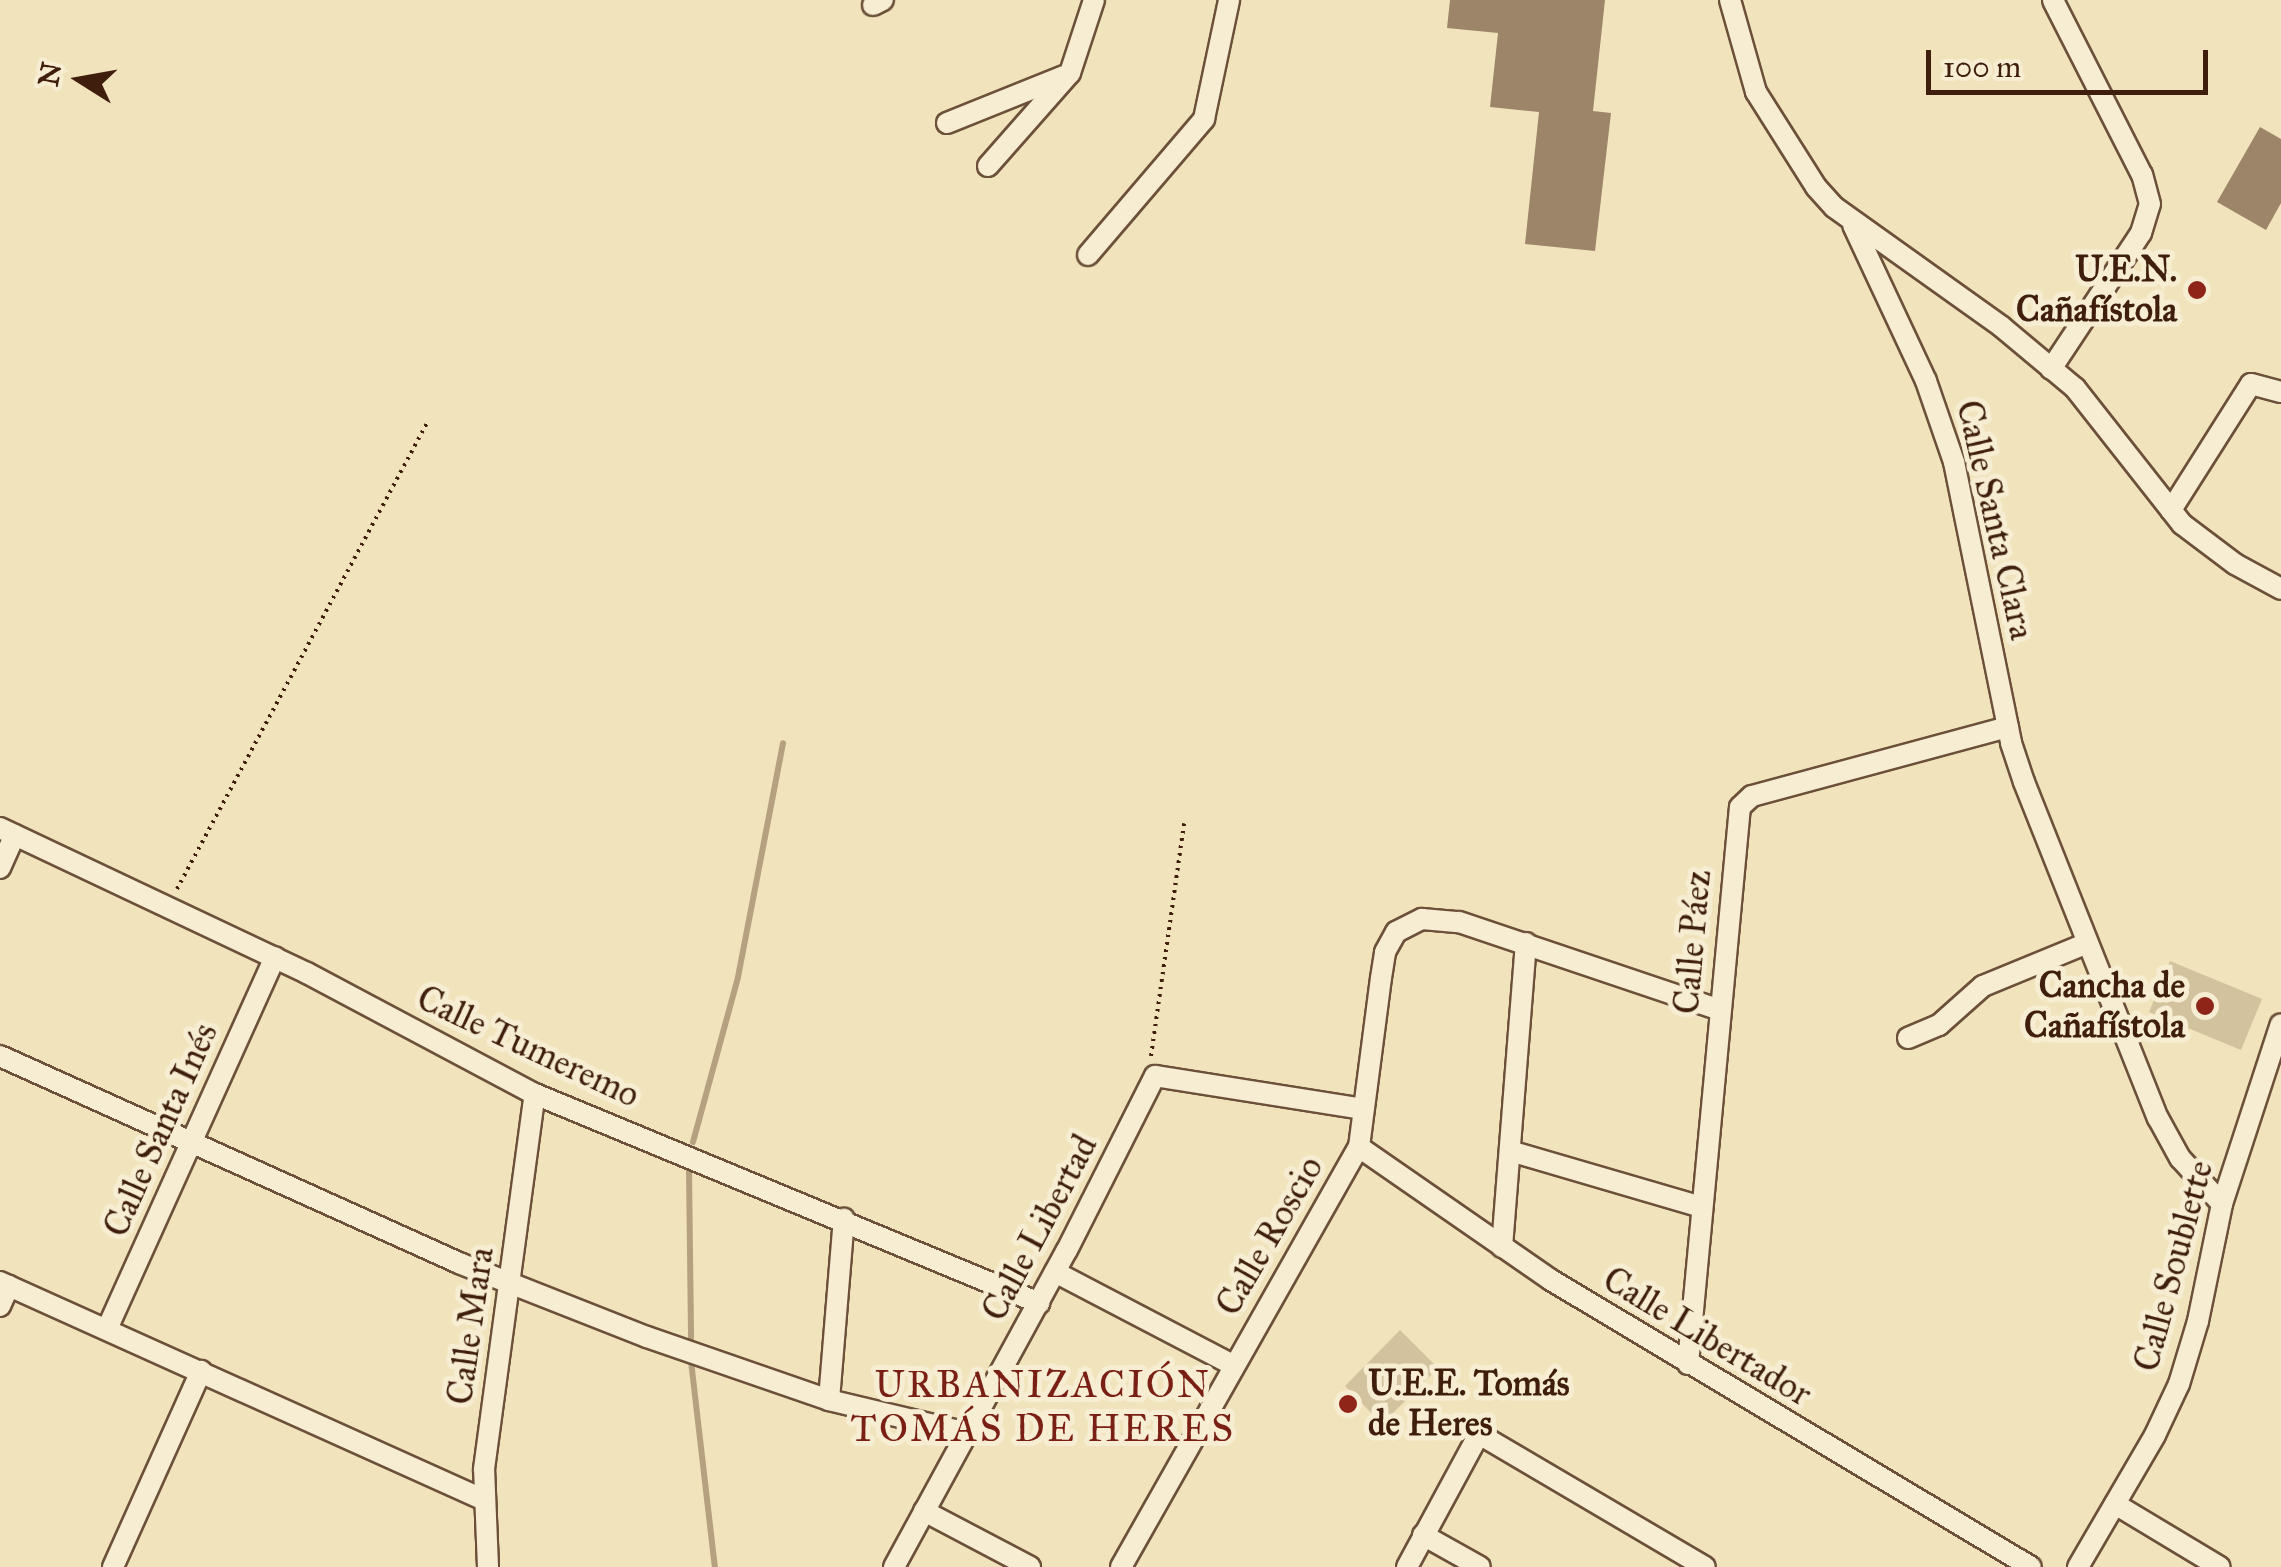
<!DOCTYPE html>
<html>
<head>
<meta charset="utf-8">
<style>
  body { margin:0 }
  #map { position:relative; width:2281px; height:1567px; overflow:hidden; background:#f1e4bc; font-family:"IM FELL Great Primer",serif }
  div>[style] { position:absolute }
  .green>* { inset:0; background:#d3c29e }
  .stream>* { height:6px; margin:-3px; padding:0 3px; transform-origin:3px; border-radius:3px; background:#b5a180 }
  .building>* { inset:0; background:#9c8568 }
  .path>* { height:4px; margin-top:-2px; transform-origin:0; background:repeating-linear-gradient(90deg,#401e0d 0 2.5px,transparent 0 7.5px) }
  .roads { filter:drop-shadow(2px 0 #6c5039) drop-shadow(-2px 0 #6c5039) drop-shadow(0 2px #6c5039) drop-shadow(0 -2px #6c5039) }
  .minor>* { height:20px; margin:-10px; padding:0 10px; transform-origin:10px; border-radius:10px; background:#f6edd3 }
  .dots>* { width:28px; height:28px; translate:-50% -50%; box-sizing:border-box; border:5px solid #f6edd3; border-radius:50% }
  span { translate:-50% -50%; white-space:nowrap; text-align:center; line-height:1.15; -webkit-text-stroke:10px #f6edd3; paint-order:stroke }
  .poi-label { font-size:35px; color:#401e0d; font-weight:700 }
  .right { translate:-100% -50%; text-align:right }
  .left { translate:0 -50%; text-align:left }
  .street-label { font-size:35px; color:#401e0d }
  .neighbourhood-label { font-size:38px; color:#7a1f14; letter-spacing:2.5px }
  .north { position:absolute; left:30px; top:30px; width:100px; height:100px; -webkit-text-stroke:8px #f6edd3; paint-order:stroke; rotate:281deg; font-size:28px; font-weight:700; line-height:40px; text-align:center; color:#401e0d }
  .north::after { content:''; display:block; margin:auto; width:35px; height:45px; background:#401e0d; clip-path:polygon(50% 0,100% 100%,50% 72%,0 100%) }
  .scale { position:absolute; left:1926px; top:50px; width:282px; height:45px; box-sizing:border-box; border:5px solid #401e0d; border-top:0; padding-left:12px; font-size:30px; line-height:35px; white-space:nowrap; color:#401e0d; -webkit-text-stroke:8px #f6edd3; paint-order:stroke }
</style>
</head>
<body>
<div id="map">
  <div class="green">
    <div style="clip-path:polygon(2170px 961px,2262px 999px,2241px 1050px,2149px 1012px)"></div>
    <div style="clip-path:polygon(1400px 1330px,1438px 1368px,1382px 1424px,1345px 1386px)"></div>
  </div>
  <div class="stream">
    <div style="left:693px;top:1142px;width:171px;rotate:-74.7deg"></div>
    <div style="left:738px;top:977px;width:238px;rotate:-79.1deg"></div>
    <div style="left:689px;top:1169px;width:169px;rotate:89.3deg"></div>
    <div style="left:691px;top:1361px;width:207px;rotate:83.4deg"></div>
  </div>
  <div class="building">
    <div style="clip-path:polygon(1450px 0,1605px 0,1593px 111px,1611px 113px,1595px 251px,1525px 244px,1539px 112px,1490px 107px,1498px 33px,1447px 28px)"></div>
    <div style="clip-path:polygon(2260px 127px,2281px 139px,2281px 203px,2266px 230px,2217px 202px)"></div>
  </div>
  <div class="path">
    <div style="left:177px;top:889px;width:531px;rotate:-61.79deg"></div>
    <div style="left:1151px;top:1056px;width:235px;rotate:-81.9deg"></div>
  </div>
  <div class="roads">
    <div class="minor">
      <div style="left:1730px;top:0;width:96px;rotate:74.2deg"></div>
      <div style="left:1756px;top:92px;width:112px;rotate:57.7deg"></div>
      <div style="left:1816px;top:187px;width:27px;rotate:48deg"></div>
      <div style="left:1834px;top:207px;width:206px;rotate:35.5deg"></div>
      <div style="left:2002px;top:327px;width:95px;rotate:39.9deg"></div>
      <div style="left:2075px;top:388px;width:173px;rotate:51.8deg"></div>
      <div style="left:2182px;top:524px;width:66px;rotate:37deg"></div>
      <div style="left:2235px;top:564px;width:52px;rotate:28.5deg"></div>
      <div style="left:873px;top:5px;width:11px;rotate:-27deg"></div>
      <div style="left:947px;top:123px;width:126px;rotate:-21.9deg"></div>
      <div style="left:988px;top:166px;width:124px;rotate:-48.6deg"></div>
      <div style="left:1070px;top:73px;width:77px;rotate:-71.8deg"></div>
      <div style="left:1853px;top:225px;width:172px;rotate:64.9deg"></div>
      <div style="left:1926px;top:381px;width:86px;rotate:70.9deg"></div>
      <div style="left:1954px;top:462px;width:287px;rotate:78.5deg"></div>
      <div style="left:2011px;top:743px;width:41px;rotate:71.6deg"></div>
      <div style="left:2024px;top:782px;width:362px;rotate:68.3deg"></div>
      <div style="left:2158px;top:1118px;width:46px;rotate:61.2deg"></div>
      <div style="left:2180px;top:1158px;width:62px;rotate:47.6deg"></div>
      <div style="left:1088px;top:255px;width:179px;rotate:-49.5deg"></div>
      <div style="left:1204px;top:119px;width:122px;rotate:-78.1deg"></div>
      <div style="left:2051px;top:369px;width:163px;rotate:-56.5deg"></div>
      <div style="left:2141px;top:233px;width:30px;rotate:-73deg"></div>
      <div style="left:2150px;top:204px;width:30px;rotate:-105deg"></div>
      <div style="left:2142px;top:175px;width:196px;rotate:-117deg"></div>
      <div style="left:2171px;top:510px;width:149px;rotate:-57.6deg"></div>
      <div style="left:2251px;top:384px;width:31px;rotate:15deg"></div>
      <div style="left:0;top:828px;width:340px;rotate:25.3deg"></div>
      <div style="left:307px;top:973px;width:258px;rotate:28deg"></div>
      <div style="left:535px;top:1094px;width:546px;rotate:22.52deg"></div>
      <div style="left:0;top:868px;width:36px;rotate:-66deg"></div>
      <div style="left:1908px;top:1038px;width:34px;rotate:-23deg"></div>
      <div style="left:1939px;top:1025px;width:59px;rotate:-41.6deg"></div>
      <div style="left:1983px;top:986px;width:113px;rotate:-22.3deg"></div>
      <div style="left:0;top:1056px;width:504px;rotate:24.27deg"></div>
      <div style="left:459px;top:1263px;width:202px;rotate:21.5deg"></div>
      <div style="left:647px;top:1337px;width:193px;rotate:19.1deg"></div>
      <div style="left:829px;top:1400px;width:142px;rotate:13.4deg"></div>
      <div style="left:1359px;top:1147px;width:234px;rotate:34.7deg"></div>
      <div style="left:1551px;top:1280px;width:559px;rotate:30.88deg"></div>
      <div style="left:1510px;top:1151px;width:200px;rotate:16.3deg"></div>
      <div style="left:1502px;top:1247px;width:305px;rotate:-85.5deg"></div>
      <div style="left:1055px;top:1272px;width:201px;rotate:27.6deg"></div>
      <div style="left:0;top:1282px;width:529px;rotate:24.24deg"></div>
      <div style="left:0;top:1306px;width:22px;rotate:-66deg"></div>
      <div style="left:107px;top:1329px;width:408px;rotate:-65.7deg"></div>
      <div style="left:1688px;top:1364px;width:559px;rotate:-84.67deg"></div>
      <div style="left:1740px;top:807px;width:16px;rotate:-43deg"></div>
      <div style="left:1752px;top:796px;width:265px;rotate:-15.1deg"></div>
      <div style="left:829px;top:1400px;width:182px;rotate:-85.3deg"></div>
      <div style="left:2115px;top:1504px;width:122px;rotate:31deg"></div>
      <div style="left:924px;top:1511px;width:120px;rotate:27.8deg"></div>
      <div style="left:1423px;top:1535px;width:65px;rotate:29.3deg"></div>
      <div style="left:113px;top:1567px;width:215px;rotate:-65.8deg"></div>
      <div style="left:488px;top:1567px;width:98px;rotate:-92.3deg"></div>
      <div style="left:484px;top:1469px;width:378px;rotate:-82.3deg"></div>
      <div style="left:894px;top:1567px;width:361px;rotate:-61.4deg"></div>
      <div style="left:1067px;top:1250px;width:195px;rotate:-63.2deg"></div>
      <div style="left:1155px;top:1076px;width:211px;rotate:9deg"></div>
      <div style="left:1121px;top:1567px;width:483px;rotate:-60.5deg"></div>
      <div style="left:1359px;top:1147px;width:170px;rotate:-82.6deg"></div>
      <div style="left:1381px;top:978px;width:26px;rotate:-81deg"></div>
      <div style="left:1385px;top:952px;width:23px;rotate:-61deg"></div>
      <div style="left:1396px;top:932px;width:29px;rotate:-27deg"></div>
      <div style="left:1422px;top:919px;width:37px;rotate:5deg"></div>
      <div style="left:1459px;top:922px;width:275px;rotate:18.6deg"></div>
      <div style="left:1407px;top:1567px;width:151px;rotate:-61.6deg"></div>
      <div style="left:1479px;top:1434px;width:262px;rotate:30.5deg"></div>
      <div style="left:2078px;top:1567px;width:153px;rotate:-59.7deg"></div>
      <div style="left:2155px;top:1435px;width:56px;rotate:-64.8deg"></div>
      <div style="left:2179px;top:1384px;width:66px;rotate:-73.2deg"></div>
      <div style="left:2198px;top:1321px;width:119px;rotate:-78.4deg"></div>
      <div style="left:2222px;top:1204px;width:189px;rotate:-71.9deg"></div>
    </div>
  </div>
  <div class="dots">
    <div style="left:2197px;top:290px;background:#8f2418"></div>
    <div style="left:2205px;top:1006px;background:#8f2418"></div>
    <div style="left:1348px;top:1404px;background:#8f2418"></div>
  </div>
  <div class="poi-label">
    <span class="right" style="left:2177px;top:290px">U.E.N.<br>Cañafístola</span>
    <span class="right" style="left:2185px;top:1006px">Cancha de<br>Cañafístola</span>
    <span class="left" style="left:1368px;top:1404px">U.E.E. Tomás<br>de Heres</span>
  </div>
  <div class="street-label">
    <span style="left:1995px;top:520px;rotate:77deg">Calle Santa Clara</span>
    <span style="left:1693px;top:942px;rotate:-85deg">Calle Páez</span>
    <span style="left:528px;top:1047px;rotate:25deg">Calle Tumeremo</span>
    <span style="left:161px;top:1130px;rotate:-66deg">Calle Santa Inés</span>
    <span style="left:1040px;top:1228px;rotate:-62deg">Calle Libertad</span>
    <span style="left:1270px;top:1236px;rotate:-60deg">Calle Roscio</span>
    <span style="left:2174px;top:1266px;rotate:-75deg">Calle Soublette</span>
    <span style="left:471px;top:1326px;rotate:-82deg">Calle Mara</span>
    <span style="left:1707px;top:1337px;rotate:31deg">Calle Libertador</span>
  </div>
  <div class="neighbourhood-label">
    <span style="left:1043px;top:1407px">URBANIZACIÓN<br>TOMÁS DE HERES</span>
  </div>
  <div class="north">N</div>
  <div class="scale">100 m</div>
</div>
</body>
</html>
